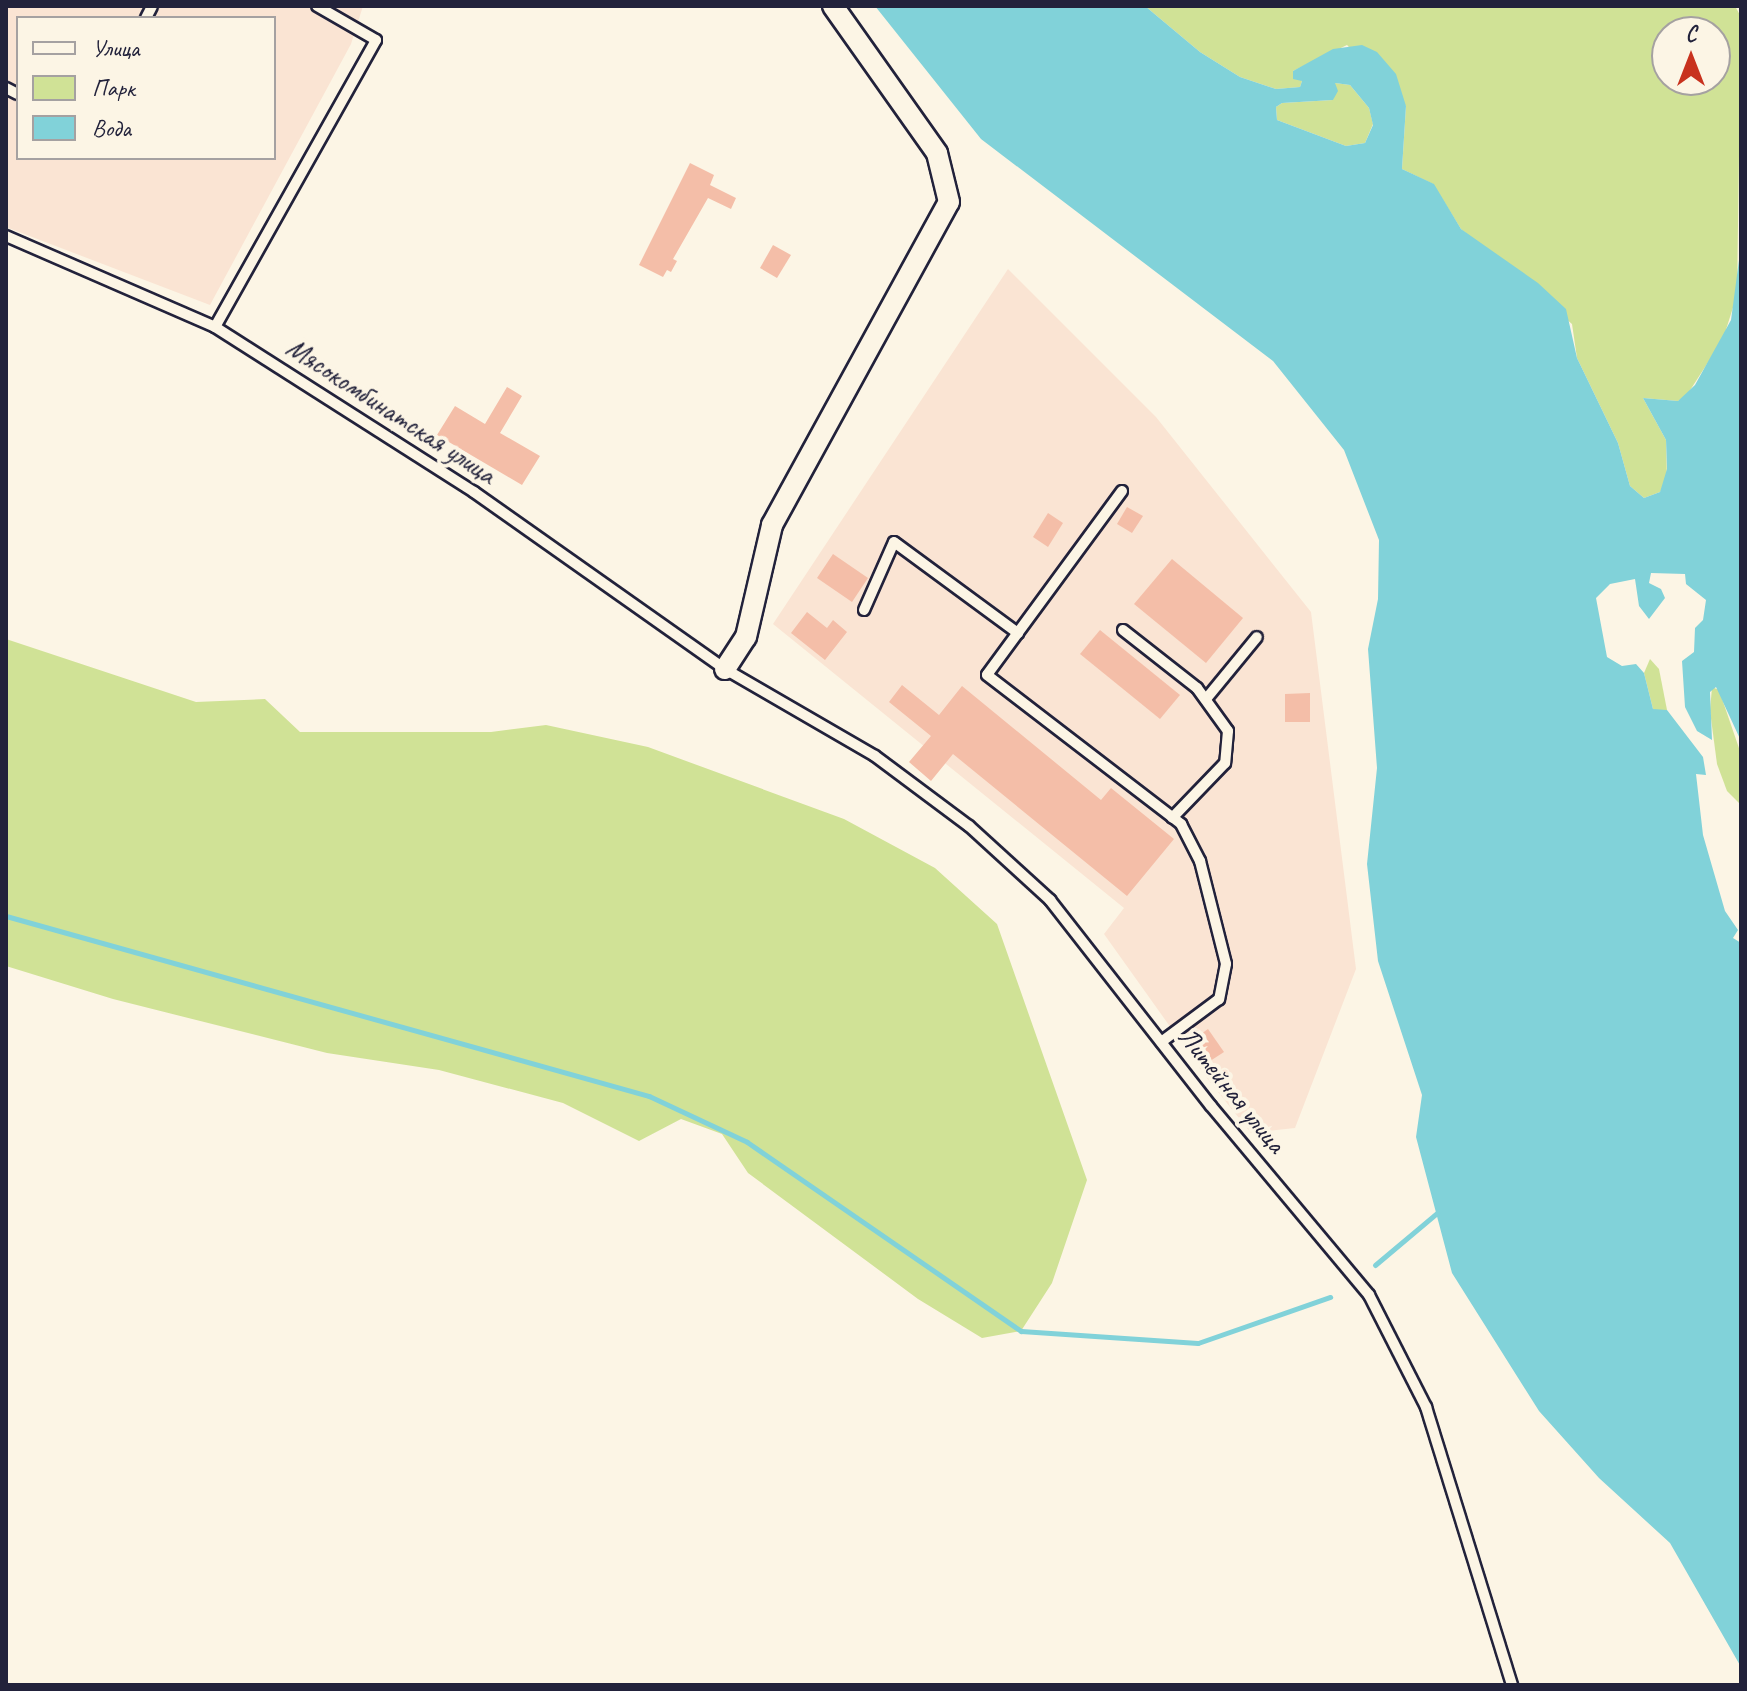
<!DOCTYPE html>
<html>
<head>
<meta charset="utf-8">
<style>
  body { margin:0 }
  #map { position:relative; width:1747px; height:1691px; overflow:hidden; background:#fcf5e5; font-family:Caveat,sans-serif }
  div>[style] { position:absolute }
  .built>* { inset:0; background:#fae4d3 }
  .green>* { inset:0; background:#d0e296 }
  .water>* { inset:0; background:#81d2d9 }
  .stream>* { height:5px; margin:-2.5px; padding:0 2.5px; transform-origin:2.5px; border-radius:2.5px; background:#81d2d9 }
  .building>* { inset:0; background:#f4bea8 }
  .roads { filter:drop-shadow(2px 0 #22223b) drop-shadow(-2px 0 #22223b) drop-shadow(0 2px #22223b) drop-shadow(0 -2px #22223b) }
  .lane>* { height:10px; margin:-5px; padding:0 5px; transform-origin:5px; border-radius:5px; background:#fcf5e5 }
  .street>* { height:20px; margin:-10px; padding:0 10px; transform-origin:10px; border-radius:10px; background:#fcf5e5 }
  span { translate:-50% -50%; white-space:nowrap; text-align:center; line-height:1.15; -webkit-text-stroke:8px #fcf5e5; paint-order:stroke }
  .street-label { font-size:28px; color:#22223b }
  .frame { position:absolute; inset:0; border:8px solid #22223b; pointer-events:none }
  .legend { position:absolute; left:16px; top:16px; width:260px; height:144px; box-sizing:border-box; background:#fcf5e5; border:2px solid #a5a1a1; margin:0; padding:10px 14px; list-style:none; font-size:24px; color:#22223b }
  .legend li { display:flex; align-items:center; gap:16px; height:40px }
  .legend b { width:40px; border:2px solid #a5a1a1 }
  .north { position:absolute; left:1651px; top:16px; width:80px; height:80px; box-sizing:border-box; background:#fcf5e5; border:2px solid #a5a1a1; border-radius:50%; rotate:0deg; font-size:22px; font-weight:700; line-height:32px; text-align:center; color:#22223b }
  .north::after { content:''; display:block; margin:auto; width:28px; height:36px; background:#c8321e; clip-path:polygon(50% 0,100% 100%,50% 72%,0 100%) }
</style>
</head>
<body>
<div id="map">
  <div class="built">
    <div style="clip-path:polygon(evenodd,6px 6px,363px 6px,351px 44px,210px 305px,6px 227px,6px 6px,18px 18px,274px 18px,274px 158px,18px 158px,18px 18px)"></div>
    <div style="clip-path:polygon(1008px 269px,1156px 417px,1311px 612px,1356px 969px,1295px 1128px,1251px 1133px,1206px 1077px,1104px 934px,1124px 908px,773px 624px)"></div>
  </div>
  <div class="green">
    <div style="clip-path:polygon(evenodd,1145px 6px,1735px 6px,1741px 17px,1737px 295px,1723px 339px,1687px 395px,1678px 401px,1643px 398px,1666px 440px,1667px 481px,1660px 492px,1644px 498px,1630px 486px,1618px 443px,1577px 358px,1572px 324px,1461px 229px,1433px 184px,1402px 169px,1406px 106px,1347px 45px,1293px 71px,1302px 81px,1300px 87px,1276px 89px,1240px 77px,1200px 52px,1145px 6px,1667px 32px,1715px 32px,1715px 80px,1667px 80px,1667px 32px)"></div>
    <div style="clip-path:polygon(1335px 83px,1350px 85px,1369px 108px,1373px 124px,1365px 143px,1346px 146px,1277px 120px,1276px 107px,1282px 103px,1333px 100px)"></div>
    <div style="clip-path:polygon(6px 639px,196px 702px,265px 699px,300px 732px,491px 732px,546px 725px,648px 747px,844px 819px,935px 868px,997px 924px,1087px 1180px,1052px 1283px,1021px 1331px,982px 1338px,918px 1299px,748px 1173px,722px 1134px,681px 1119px,639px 1141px,563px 1103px,439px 1070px,327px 1053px,113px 999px,6px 966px)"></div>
    <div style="clip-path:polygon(1650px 659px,1659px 669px,1667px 710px,1662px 713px,1653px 709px,1644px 673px)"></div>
    <div style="clip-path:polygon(1712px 687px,1719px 690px,1741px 754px,1741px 805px,1727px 791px,1717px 764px,1710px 711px)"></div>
  </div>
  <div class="water">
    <div style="clip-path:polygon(evenodd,875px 6px,1145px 6px,1200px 52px,1240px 77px,1276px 89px,1300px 87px,1302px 81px,1293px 79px,1293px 71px,1333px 49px,1362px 45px,1377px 52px,1396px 74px,1406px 106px,1402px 169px,1434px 184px,1461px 229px,1538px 283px,1566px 309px,1577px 358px,1618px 443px,1630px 486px,1644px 498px,1660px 492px,1667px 469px,1666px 440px,1643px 398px,1678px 401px,1695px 385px,1731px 320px,1741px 245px,1741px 741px,1716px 687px,1710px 692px,1712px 740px,1697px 731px,1685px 707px,1682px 661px,1694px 652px,1695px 628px,1703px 620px,1706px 600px,1686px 584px,1685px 574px,1651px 573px,1649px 583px,1661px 589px,1665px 598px,1649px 619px,1639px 606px,1635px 579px,1610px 584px,1596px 598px,1607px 657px,1622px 666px,1636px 664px,1644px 673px,1653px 709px,1667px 710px,1703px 757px,1706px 775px,1696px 774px,1703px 835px,1725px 911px,1738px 930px,1733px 938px,1741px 943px,1741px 1667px,1670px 1543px,1599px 1478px,1539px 1411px,1452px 1273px,1416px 1137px,1422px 1095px,1378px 961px,1367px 864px,1377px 768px,1368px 649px,1378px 599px,1379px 540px,1344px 450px,1273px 361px,981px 139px,875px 6px,1335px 83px,1350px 85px,1369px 108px,1373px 125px,1365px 143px,1346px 146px,1277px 120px,1276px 107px,1282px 103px,1333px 100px,1338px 91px,1335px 83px)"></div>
  </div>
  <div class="stream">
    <div style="left:6px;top:916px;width:668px;rotate:15.64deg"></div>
    <div style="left:649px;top:1096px;width:108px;rotate:25.1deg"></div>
    <div style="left:747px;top:1142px;width:333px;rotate:34.6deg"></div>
    <div style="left:1021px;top:1331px;width:177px;rotate:3.9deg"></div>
    <div style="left:1198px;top:1343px;width:140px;rotate:-19.2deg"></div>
    <div style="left:1375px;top:1265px;width:81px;rotate:-40deg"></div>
  </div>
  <div class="building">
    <div style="clip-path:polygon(690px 163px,714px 175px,710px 185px,736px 198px,731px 209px,708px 198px,673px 259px,677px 261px,671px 272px,667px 270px,663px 277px,639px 265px)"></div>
    <div style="clip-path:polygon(773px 245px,791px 255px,777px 278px,760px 268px)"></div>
    <div style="clip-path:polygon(507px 387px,522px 396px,500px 433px,540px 456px,522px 485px,437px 435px,455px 406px,485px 424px)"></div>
    <div style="clip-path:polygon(1127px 507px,1143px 516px,1132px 533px,1117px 524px)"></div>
    <div style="clip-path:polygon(1048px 513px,1063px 523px,1048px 547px,1033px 537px)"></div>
    <div style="clip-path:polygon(833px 554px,868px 578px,852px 602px,817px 578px)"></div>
    <div style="clip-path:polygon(1172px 559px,1243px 618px,1206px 663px,1134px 604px)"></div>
    <div style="clip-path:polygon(807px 612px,827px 628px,833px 620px,847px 632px,825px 660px,791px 633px)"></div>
    <div style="clip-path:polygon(1100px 630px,1180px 695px,1160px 719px,1080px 654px)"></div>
    <div style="clip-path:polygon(902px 685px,939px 715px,962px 686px,1101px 800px,1111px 788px,1174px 839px,1127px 896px,953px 754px,931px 781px,909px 762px,931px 736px,889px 702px)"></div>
    <div style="clip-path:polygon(1310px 693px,1310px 722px,1285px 722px,1285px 694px)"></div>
    <div style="clip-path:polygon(1208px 1029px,1224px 1052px,1207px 1063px,1191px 1041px)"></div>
  </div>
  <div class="roads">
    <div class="lane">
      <div style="left:146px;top:18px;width:13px;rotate:-63deg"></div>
      <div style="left:6px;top:88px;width:13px;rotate:27deg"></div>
      <div style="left:6px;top:236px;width:228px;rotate:23.5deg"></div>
      <div style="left:215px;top:327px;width:307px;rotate:32.5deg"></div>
      <div style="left:474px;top:492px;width:307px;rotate:35.2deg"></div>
      <div style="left:725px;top:669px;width:173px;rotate:30.1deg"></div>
      <div style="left:875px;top:756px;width:117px;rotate:36.7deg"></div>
      <div style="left:969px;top:826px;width:110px;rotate:42.4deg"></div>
      <div style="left:1050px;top:900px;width:261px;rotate:52deg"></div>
      <div style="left:1211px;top:1106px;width:246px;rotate:50.1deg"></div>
      <div style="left:1369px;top:1295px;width:126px;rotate:63deg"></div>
      <div style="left:1426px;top:1407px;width:291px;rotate:72.8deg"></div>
      <div style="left:215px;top:327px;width:329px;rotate:-60.7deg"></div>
      <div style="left:376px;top:40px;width:68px;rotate:-150deg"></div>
      <div style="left:1122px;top:491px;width:228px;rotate:126.3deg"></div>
      <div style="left:987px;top:675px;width:245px;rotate:37.5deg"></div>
      <div style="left:1181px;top:824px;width:42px;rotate:62.8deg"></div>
      <div style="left:1200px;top:861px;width:106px;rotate:75.8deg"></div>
      <div style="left:1226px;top:964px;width:36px;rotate:101deg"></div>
      <div style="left:1219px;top:999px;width:72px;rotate:143.4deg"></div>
      <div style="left:864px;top:610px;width:74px;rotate:-66.2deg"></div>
      <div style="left:894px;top:542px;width:154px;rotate:36.3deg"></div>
      <div style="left:1123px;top:630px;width:94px;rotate:38.1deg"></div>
      <div style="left:1197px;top:688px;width:53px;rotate:54.2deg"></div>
      <div style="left:1228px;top:731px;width:32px;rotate:95deg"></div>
      <div style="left:1225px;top:763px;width:76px;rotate:133.9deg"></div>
      <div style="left:1206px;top:699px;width:80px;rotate:-50.6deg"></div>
    </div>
    <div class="street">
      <div style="left:725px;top:669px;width:38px;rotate:-57deg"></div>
      <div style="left:746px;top:637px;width:115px;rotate:-76.9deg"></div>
      <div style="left:772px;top:525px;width:368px;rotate:-61.3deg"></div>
      <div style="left:949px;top:202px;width:50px;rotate:-103.8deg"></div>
      <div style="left:937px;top:153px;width:180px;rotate:-125.3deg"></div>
    </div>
  </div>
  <div class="street-label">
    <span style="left:391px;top:411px;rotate:33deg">Мясокомбинатская улица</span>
    <span style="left:1232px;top:1090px;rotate:51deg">Литейная улица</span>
  </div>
  <div class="frame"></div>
  <ul class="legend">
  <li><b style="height:10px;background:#fcf5e5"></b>Улица</li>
  <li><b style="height:22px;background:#d0e296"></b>Парк</li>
  <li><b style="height:22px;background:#81d2d9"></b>Вода</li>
  </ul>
  <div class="north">С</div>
</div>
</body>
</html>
